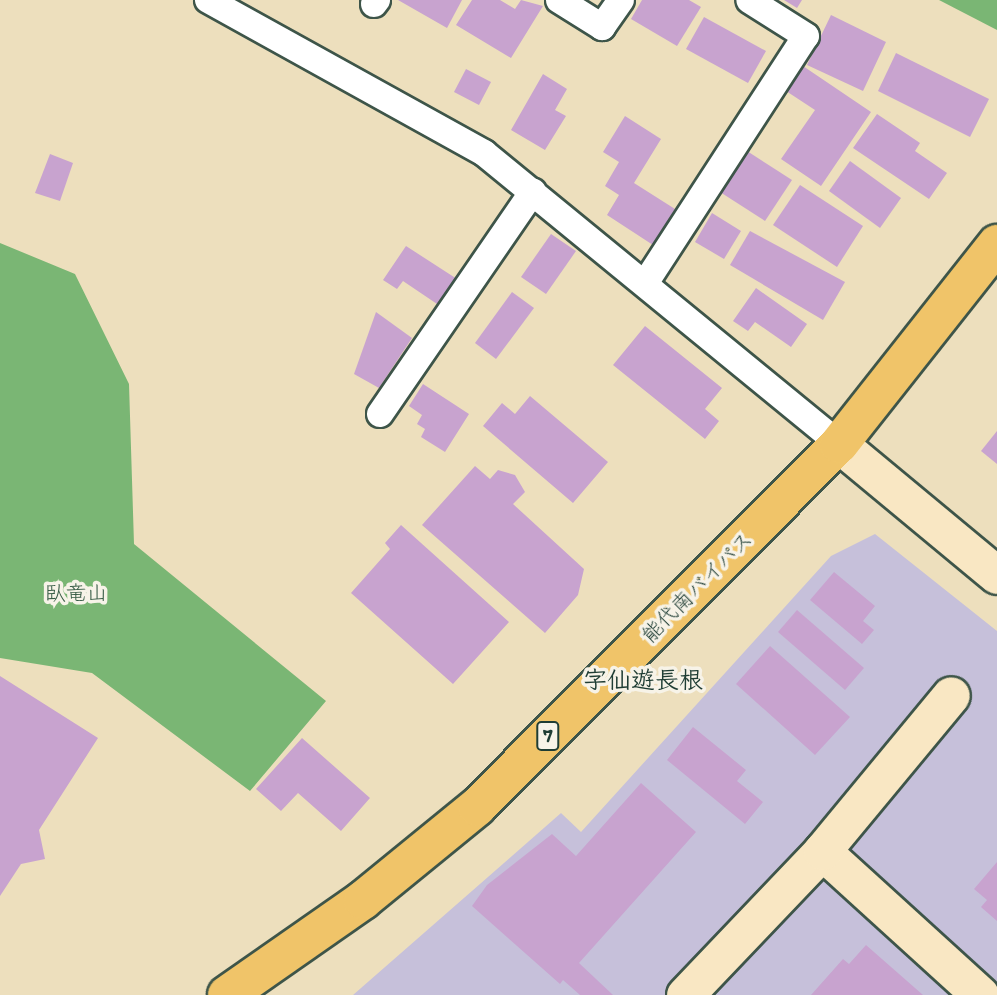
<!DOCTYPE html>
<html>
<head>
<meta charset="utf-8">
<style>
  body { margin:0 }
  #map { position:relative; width:997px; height:995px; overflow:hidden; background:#eddfbd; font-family:Itim,"Klee One",sans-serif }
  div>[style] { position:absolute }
  .industrial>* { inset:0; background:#c6c0da }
  .forest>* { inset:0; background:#7ab674 }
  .building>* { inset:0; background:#c8a3cf }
  .roads { filter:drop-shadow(2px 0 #3e5549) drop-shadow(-2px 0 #3e5549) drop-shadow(0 2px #3e5549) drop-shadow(0 -2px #3e5549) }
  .street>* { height:26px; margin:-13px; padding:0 13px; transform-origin:13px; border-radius:13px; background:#fff }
  .secondary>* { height:37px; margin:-18.5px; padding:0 18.5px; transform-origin:18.5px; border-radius:18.5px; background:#f9e7c3 }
  .highway>* { height:38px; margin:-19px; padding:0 19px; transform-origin:19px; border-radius:19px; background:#f0c469 }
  span { translate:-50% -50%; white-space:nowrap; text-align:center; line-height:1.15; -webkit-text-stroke:7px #f7f3e8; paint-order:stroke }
  .shield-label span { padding:2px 5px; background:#f7f3e8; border:2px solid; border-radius:5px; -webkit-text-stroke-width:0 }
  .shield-label { font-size:19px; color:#1f3d34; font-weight:700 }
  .street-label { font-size:21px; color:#1f3d34 }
  .park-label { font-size:21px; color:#375b45 }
  .quarter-label { font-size:24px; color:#1f3d34; font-weight:700 }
</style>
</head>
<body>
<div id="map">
  <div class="industrial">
    <div style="clip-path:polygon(875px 534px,997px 631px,997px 995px,353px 995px,561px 813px,581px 832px,831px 556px)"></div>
  </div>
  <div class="forest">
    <div style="clip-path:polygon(939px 0,997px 0,997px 30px)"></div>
    <div style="clip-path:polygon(0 243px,75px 274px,129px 384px,134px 544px,326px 701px,250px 791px,92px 673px,0 658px)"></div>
  </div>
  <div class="building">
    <div style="clip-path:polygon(398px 0,462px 0,447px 28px)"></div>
    <div style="clip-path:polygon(472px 0,500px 0,515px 9px,521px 0,543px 6px,511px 58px,456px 25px)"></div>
    <div style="clip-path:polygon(642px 0,689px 0,701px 7px,677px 46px,631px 19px)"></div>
    <div style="clip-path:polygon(784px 0,802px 0,797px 8px)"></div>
    <div style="clip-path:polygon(831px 15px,886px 42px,863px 91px,807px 65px)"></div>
    <div style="clip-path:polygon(704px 17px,766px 51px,748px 83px,686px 49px)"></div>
    <div style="clip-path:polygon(896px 53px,989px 99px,970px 137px,878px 91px)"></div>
    <div style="clip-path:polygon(800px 64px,871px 112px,821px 186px,781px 159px,815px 110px,783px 89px)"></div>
    <div style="clip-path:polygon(466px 69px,491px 82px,479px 105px,454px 92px)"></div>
    <div style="clip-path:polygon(543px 74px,567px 89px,555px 110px,566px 116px,545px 150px,511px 130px)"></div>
    <div style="clip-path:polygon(877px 114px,920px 143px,915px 151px,947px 173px,929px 199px,853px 148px)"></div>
    <div style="clip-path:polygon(625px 116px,661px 139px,634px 183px,675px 209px,653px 245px,607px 215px,619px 195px,605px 186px,619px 162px,603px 152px)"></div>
    <div style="clip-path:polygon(747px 151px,792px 180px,765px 221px,720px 192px)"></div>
    <div style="clip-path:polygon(50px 154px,73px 163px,60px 201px,35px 193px)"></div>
    <div style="clip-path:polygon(850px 161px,901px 198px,880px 228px,829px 191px)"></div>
    <div style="clip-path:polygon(800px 185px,863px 226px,837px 267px,773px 225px)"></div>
    <div style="clip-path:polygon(712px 213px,741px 231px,724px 259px,695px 242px)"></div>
    <div style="clip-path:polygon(750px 231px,845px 282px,823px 320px,730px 265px)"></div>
    <div style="clip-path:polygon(551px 234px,576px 251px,546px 294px,521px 277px)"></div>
    <div style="clip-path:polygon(406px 246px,457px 279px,440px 306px,403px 281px,397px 289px,383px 280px)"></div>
    <div style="clip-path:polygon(756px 288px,807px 324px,791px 347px,755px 322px,748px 331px,733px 321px)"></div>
    <div style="clip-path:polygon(512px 292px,534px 308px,496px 359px,475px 343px)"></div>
    <div style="clip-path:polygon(376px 312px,412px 338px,379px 388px,354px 374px)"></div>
    <div style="clip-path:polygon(645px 326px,722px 388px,705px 409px,719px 421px,705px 439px,613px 365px)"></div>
    <div style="clip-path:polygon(423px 384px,469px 414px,445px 452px,421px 437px,425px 429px,417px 424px,422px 415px,409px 406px)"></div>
    <div style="clip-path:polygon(530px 396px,608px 462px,573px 503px,483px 426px,502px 403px,515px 414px)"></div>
    <div style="clip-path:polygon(997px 431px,997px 464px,981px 451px)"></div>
    <div style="clip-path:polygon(475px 466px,490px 479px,498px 470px,515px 475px,525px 492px,513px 504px,584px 569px,578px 595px,545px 633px,422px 525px)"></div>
    <div style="clip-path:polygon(401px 525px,509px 622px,453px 684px,351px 593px,390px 549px,385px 543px)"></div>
    <div style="clip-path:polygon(834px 572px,875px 606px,863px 621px,874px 630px,862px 644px,810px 600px)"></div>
    <div style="clip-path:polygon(797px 610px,864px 668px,845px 690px,778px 632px)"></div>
    <div style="clip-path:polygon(770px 646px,850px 717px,815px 755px,736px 684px)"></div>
    <div style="clip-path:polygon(0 676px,98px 738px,39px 830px,45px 859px,21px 864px,0 896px)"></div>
    <div style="clip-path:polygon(693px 727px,746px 770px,737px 781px,763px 802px,745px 824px,667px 760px)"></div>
    <div style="clip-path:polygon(302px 738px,370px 798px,341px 831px,298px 793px,281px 811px,256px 789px)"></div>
    <div style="clip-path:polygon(641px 783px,696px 832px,579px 963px,613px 995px,580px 995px,563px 980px,560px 984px,472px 906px,487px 885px,552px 834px,576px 856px)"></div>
    <div style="clip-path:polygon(997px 862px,997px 921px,981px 907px,987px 900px,974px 889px)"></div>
    <div style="clip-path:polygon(866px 945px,923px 995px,811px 995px,843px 959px,849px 964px)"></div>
  </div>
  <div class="roads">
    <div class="street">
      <div style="left:208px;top:0;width:316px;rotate:29deg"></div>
      <div style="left:484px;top:153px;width:459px;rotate:39.3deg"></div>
      <div style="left:559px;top:0;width:51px;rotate:32.1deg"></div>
      <div style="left:602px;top:27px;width:33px;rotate:-55deg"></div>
      <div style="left:374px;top:4px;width:5px;rotate:-53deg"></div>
      <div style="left:646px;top:282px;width:293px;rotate:-57deg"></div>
      <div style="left:806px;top:36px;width:67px;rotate:-147.7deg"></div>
      <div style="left:380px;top:414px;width:270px;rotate:-55.5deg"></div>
    </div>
    <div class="secondary">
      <div style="left:839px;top:444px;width:205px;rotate:39.7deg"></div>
      <div style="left:822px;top:851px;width:214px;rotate:42.3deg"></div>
      <div style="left:685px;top:995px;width:199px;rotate:-46.4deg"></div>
      <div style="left:822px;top:851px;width:202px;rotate:-50.4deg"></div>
    </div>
    <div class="highway">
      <div style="left:227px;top:995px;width:166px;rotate:-34.9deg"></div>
      <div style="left:363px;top:900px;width:147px;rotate:-39.2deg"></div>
      <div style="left:477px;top:807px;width:513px;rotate:-45.08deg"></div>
      <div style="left:839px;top:444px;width:255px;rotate:-51.7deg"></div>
    </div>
  </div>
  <div class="shield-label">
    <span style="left:548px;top:736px">7</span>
  </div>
  <div class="street-label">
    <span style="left:697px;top:587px;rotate:-45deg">能代南バイパス</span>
  </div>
  <div class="park-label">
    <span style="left:76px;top:593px">臥竜山</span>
  </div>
  <div class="quarter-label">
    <span style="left:643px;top:680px">字仙遊長根</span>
  </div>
</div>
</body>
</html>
